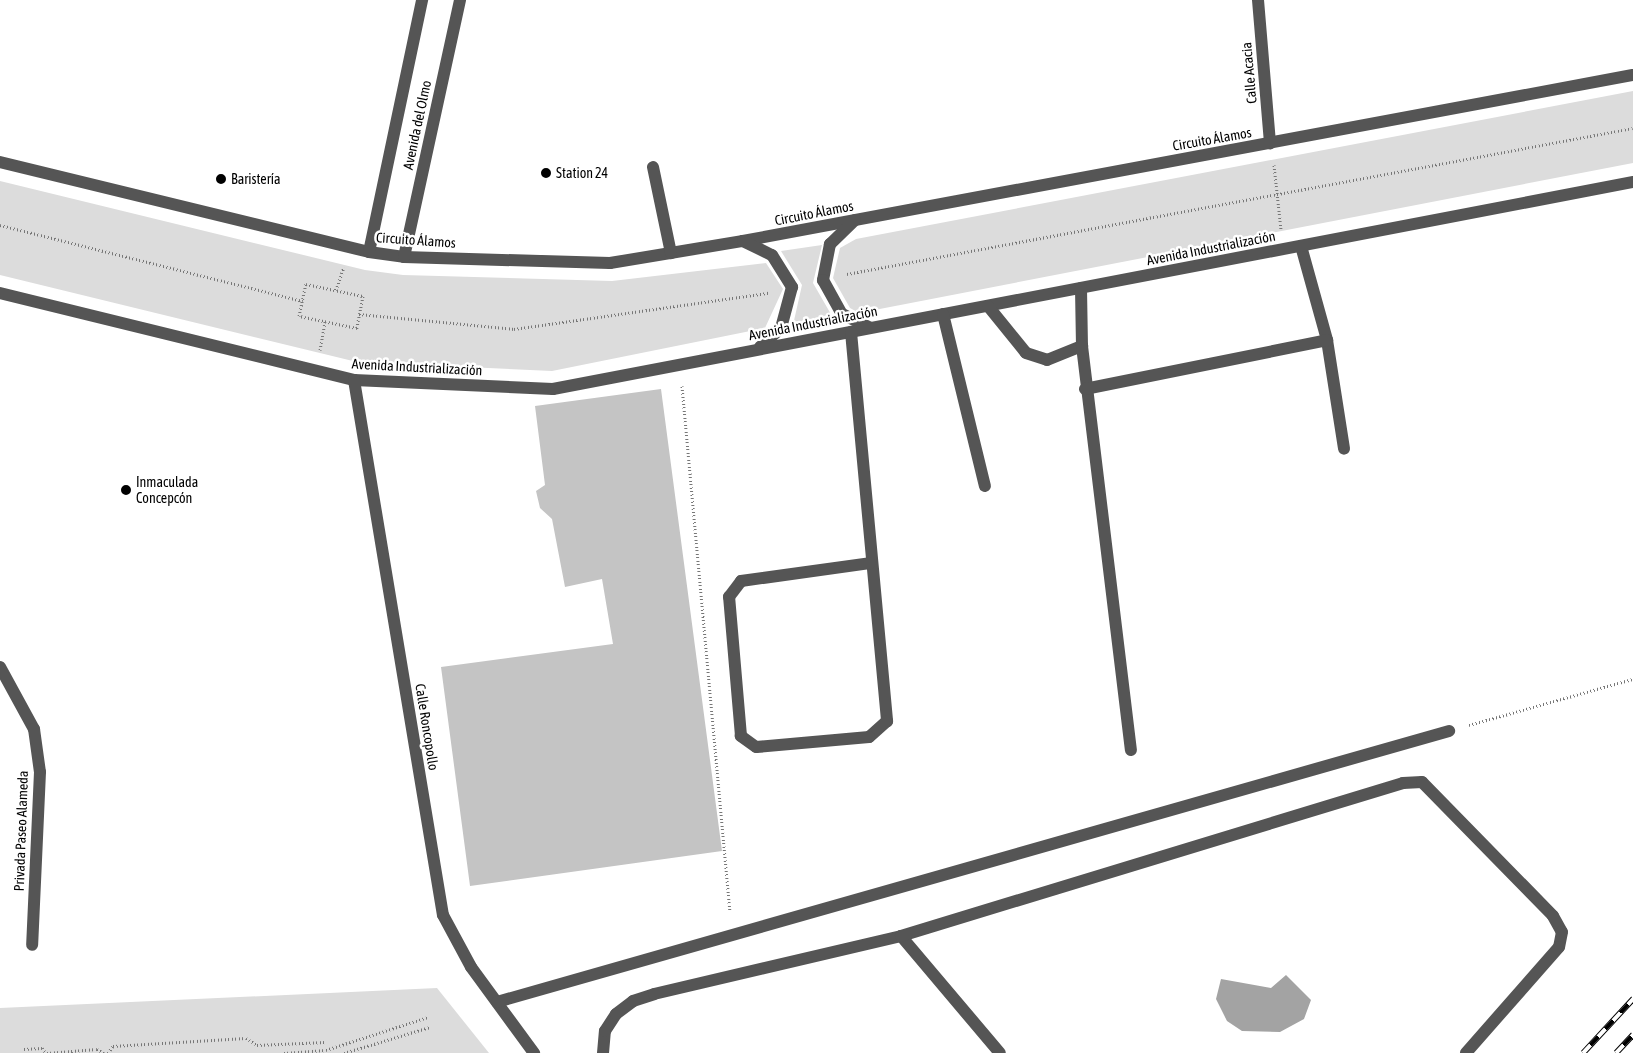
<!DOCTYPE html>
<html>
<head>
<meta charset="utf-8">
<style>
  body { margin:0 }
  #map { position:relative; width:1633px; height:1053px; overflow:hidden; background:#fff; font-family:"Asap Condensed",sans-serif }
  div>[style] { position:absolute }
  .green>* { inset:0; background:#dcdcdc }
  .water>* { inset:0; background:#a3a3a3 }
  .building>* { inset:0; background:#c4c4c4 }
  .path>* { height:3px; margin-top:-1.5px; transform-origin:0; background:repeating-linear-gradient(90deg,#777 0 1px,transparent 0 3.5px) }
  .minor>* { height:12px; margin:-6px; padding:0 6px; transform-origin:6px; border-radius:6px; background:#555 }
  .rail>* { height:5.5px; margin-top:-2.75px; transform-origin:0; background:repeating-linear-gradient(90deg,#fff 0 11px,#000 0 22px); box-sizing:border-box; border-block:1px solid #000 }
  .dots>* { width:14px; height:14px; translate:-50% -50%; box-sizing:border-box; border:2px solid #fff; border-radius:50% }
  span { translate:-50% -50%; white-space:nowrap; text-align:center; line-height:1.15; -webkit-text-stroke:5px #fff; paint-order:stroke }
  .street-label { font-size:14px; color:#000 }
  .poi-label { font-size:14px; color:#000 }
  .left { translate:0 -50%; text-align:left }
</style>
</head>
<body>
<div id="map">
  <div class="green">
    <div style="clip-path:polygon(1633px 91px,1633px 163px,859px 313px,850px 308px,833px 278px,840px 248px,856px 239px)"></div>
    <div style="clip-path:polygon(0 181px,365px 270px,403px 275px,612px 281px,766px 263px,783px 289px,765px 328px,552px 371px,357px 362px,0 275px)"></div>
    <div style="clip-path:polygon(822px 245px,813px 283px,832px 316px,793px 325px,802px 285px,781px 251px)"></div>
    <div style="clip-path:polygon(437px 988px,489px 1053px,0 1053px,0 1008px)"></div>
  </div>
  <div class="water">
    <div style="clip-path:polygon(1286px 975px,1311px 1000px,1304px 1019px,1280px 1032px,1242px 1031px,1227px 1021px,1216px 999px,1221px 979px,1271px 988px)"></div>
  </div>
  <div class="building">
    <div style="clip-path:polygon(661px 389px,722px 851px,470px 886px,441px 667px,613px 644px,602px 579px,565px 587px,552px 519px,540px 508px,536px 491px,545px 485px,535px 406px)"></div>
  </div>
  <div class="path">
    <div style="left:1274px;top:165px;width:64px;rotate:83.8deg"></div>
    <div style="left:0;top:225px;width:312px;rotate:14.1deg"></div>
    <div style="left:847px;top:274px;width:799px;rotate:-10.52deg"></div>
    <div style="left:306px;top:284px;width:58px;rotate:11.9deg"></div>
    <div style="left:363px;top:296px;width:33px;rotate:101deg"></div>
    <div style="left:357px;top:328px;width:59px;rotate:-168.3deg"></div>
    <div style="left:299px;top:316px;width:33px;rotate:-78deg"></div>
    <div style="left:336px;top:290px;width:24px;rotate:-71deg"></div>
    <div style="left:359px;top:314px;width:156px;rotate:5.5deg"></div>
    <div style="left:514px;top:329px;width:257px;rotate:-8.1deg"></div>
    <div style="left:320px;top:350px;width:29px;rotate:-80deg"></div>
    <div style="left:682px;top:386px;width:528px;rotate:84.79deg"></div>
    <div style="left:1469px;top:725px;width:170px;rotate:-15.7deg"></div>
    <div style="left:24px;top:1049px;width:18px;rotate:-3deg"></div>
    <div style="left:42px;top:1048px;width:6px;rotate:51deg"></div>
    <div style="left:47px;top:1053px;width:50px;rotate:-4.6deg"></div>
    <div style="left:97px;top:1049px;width:8px;rotate:30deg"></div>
    <div style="left:108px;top:1053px;width:9px;rotate:-54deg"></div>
    <div style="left:113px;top:1046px;width:133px;rotate:-3.4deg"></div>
    <div style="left:246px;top:1038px;width:13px;rotate:32deg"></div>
    <div style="left:257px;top:1045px;width:69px;rotate:-2.5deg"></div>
    <div style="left:284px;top:1053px;width:42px;rotate:-4.1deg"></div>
    <div style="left:326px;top:1050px;width:107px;rotate:-17.9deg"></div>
    <div style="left:344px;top:1053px;width:90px;rotate:-16.8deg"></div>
  </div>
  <div class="minor">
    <div style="left:1258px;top:0;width:144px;rotate:85.2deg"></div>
    <div style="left:0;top:162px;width:380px;rotate:13.7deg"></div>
    <div style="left:369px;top:252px;width:35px;rotate:8deg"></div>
    <div style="left:404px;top:257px;width:206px;rotate:1.7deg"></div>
    <div style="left:610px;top:263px;width:135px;rotate:-9.4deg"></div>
    <div style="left:743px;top:241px;width:905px;rotate:-10.57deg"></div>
    <div style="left:653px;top:167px;width:88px;rotate:78.2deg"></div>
    <div style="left:855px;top:220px;width:35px;rotate:136deg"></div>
    <div style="left:830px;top:244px;width:37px;rotate:101deg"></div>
    <div style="left:823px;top:280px;width:39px;rotate:61deg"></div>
    <div style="left:842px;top:314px;width:30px;rotate:26deg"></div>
    <div style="left:743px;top:241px;width:32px;rotate:26deg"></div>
    <div style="left:772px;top:255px;width:38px;rotate:58deg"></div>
    <div style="left:792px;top:287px;width:42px;rotate:105deg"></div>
    <div style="left:781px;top:328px;width:28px;rotate:138deg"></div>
    <div style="left:1301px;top:246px;width:98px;rotate:74.5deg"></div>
    <div style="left:1327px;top:340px;width:110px;rotate:81.1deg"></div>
    <div style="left:369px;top:252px;width:258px;rotate:-78.1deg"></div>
    <div style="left:404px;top:257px;width:263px;rotate:-77.7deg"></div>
    <div style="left:0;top:293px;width:365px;rotate:13.8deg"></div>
    <div style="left:354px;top:380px;width:199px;rotate:2.6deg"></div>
    <div style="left:553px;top:389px;width:1100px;rotate:-10.85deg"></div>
    <div style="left:988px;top:306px;width:60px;rotate:51deg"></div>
    <div style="left:1026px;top:353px;width:22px;rotate:18deg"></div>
    <div style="left:1047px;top:360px;width:38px;rotate:-22deg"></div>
    <div style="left:1082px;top:346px;width:58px;rotate:-91deg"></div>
    <div style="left:943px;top:314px;width:177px;rotate:76.3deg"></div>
    <div style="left:851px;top:332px;width:391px;rotate:84.7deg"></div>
    <div style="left:887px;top:721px;width:24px;rotate:138deg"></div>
    <div style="left:869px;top:737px;width:113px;rotate:174.9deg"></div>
    <div style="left:756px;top:747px;width:19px;rotate:-144deg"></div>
    <div style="left:741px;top:736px;width:140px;rotate:-94.9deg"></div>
    <div style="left:729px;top:597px;width:20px;rotate:-53deg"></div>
    <div style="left:741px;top:581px;width:130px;rotate:-7.9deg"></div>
    <div style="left:1082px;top:346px;width:407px;rotate:83.1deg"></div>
    <div style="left:354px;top:380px;width:542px;rotate:80.56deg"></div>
    <div style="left:443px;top:915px;width:59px;rotate:61.7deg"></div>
    <div style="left:471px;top:967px;width:107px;rotate:53.8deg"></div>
    <div style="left:1085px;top:389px;width:247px;rotate:-11.4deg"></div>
    <div style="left:0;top:667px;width:71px;rotate:61.3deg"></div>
    <div style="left:34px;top:729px;width:43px;rotate:82.1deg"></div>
    <div style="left:40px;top:772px;width:173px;rotate:92.6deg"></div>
    <div style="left:901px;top:936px;width:153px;rotate:49.8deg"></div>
    <div style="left:497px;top:1002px;width:990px;rotate:-15.89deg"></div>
    <div style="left:603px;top:1053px;width:22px;rotate:-85deg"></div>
    <div style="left:605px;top:1031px;width:20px;rotate:-57deg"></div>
    <div style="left:616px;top:1014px;width:21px;rotate:-37deg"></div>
    <div style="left:633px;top:1001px;width:22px;rotate:-18deg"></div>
    <div style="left:654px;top:994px;width:254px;rotate:-13.2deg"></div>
    <div style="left:901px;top:936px;width:525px;rotate:-16.95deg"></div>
    <div style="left:1403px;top:783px;width:19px;rotate:-3deg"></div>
    <div style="left:1422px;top:782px;width:187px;rotate:45.6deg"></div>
    <div style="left:1553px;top:916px;width:18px;rotate:61deg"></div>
    <div style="left:1562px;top:932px;width:15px;rotate:101deg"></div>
    <div style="left:1559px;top:947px;width:141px;rotate:131.3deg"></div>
  </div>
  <div class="rail">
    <div style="left:1583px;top:1053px;width:74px;rotate:-47.2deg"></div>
    <div style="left:1616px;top:1053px;width:25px;rotate:-47deg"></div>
  </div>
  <div class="dots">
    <div style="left:546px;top:173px;background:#000"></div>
    <div style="left:221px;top:179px;background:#000"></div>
    <div style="left:126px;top:490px;background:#000"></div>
  </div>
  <div class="street-label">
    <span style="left:1249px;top:73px;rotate:-95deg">Calle Acacia</span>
    <span style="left:417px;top:125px;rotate:-78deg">Avenida del Olmo</span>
    <span style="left:1212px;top:139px;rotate:-10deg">Circuito Álamos</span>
    <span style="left:814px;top:213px;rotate:-11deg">Circuito Álamos</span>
    <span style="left:416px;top:240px;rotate:4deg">Circuito Álamos</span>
    <span style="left:1211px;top:248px;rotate:-11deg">Avenida Industrialización</span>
    <span style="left:813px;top:323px;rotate:-11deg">Avenida Industrialización</span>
    <span style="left:417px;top:367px;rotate:3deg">Avenida Industrialización</span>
    <span style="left:427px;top:727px;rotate:81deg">Calle Roncopollo</span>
    <span style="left:21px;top:831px;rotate:-88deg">Privada Paseo Alameda</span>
  </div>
  <div class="poi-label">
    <span class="left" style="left:556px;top:173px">Station 24</span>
    <span class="left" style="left:231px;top:179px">Baristería</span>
    <span class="left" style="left:136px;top:490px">Inmaculada<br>Concepcón</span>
  </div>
</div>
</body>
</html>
